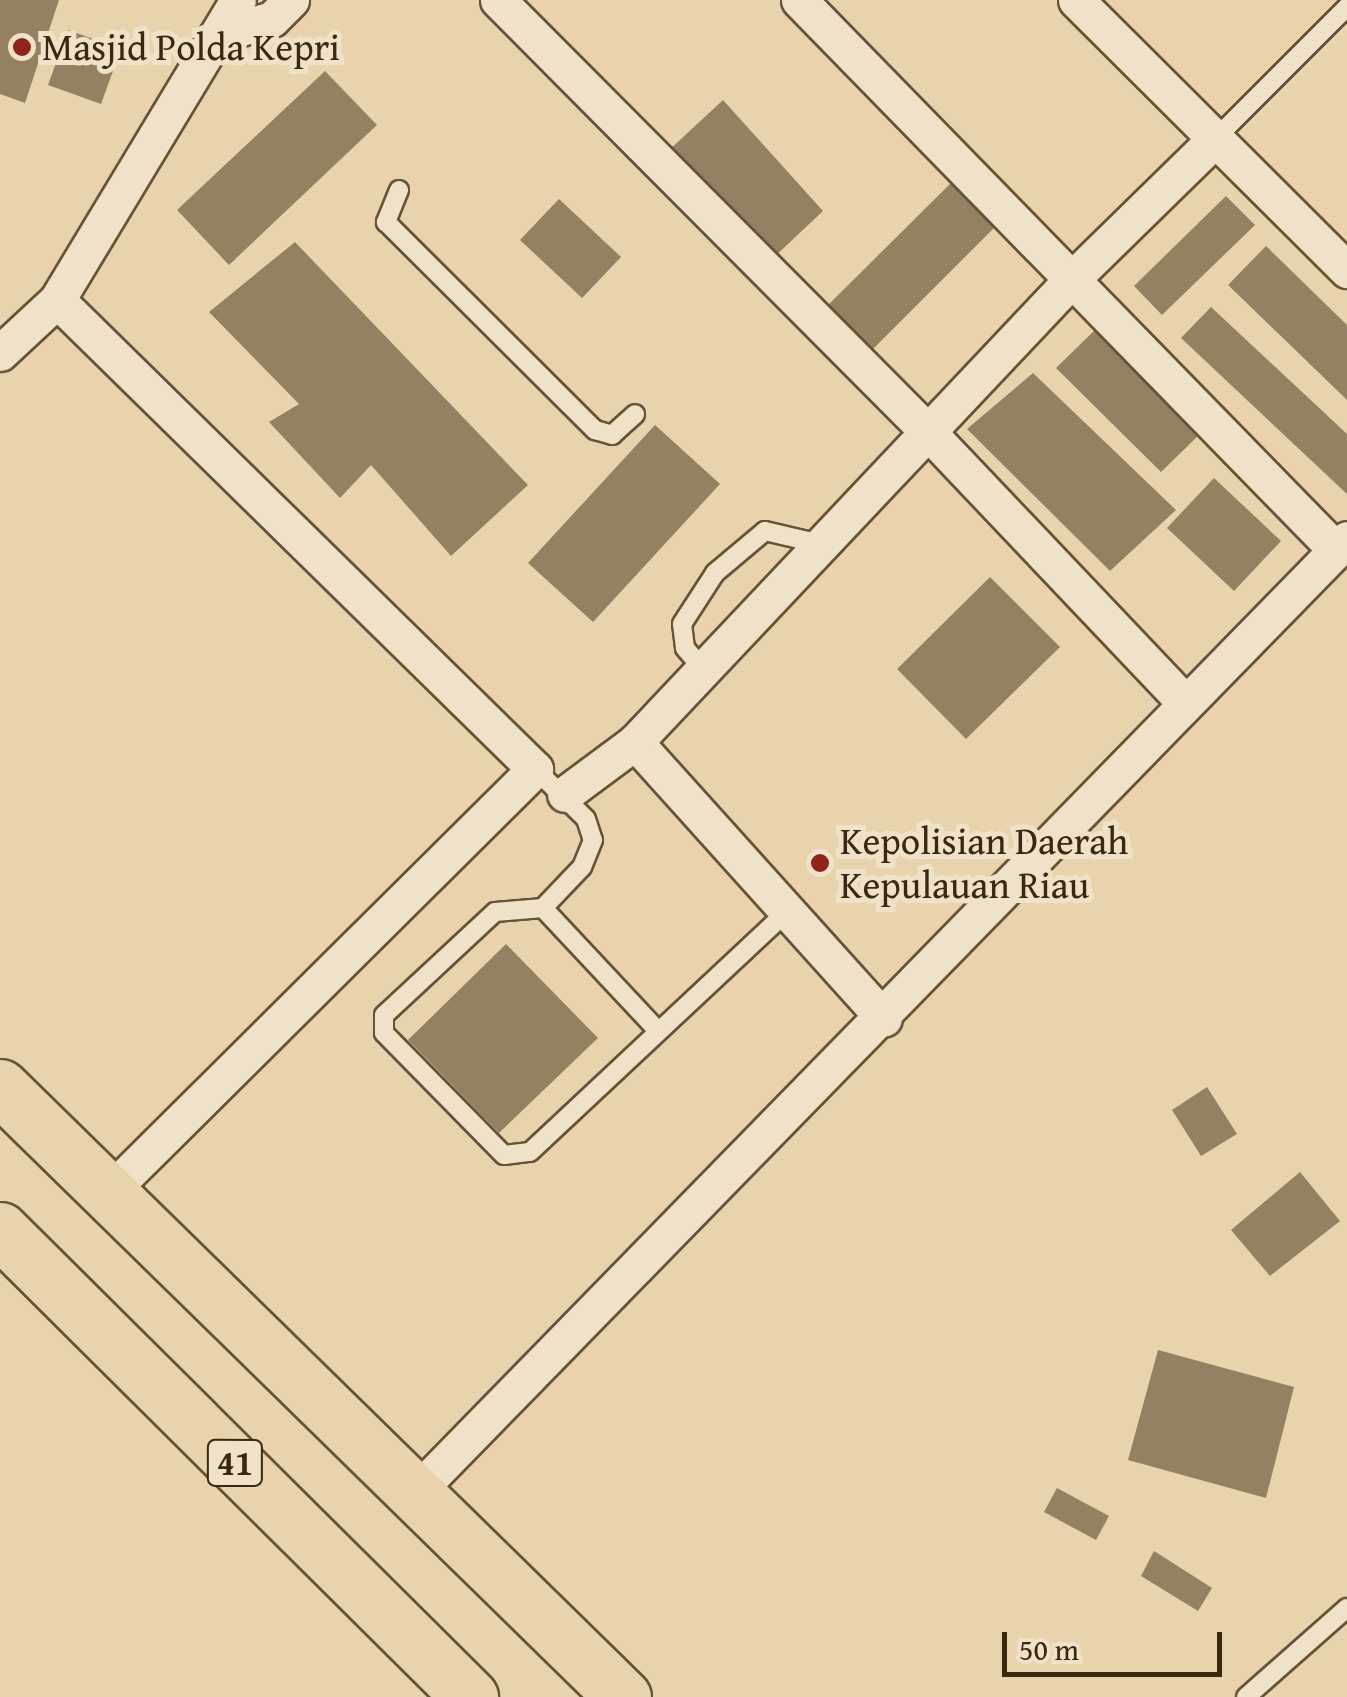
<!DOCTYPE html>
<html>
<head>
<meta charset="utf-8">
<style>
  body { margin:0 }
  #map { position:relative; width:1347px; height:1697px; overflow:hidden; background:#e8d3ac; font-family:"Gentium Book Plus",serif }
  div>[style] { position:absolute }
  .building>* { inset:0; background:#958161 }
  .roads { filter:drop-shadow(2px 0 #675337) drop-shadow(-2px 0 #675337) drop-shadow(0 2px #675337) drop-shadow(0 -2px #675337) }
  .service>* { height:18px; margin:-9px; padding:0 9px; transform-origin:9px; border-radius:9px; background:#f0e2c9 }
  .minor>* { height:35px; margin:-17.5px; padding:0 17.5px; transform-origin:17.5px; border-radius:17.5px; background:#f0e2c9 }
  .trunk>* { height:55px; margin:-27.5px; padding:0 27.5px; transform-origin:27.5px; border-radius:27.5px; background:#e8d3ac }
  .dots>* { width:28px; height:28px; translate:-50% -50%; box-sizing:border-box; border:5px solid #f0e2c9; border-radius:50% }
  span { translate:-50% -50%; white-space:nowrap; text-align:center; line-height:1.15; -webkit-text-stroke:10px #f0e2c9; paint-order:stroke }
  .shield-label span { padding:2px 8px; background:#f0e2c9; border:2px solid; border-radius:8px; -webkit-text-stroke-width:0 }
  .shield-label { font-size:35px; color:#3c2810; font-weight:700 }
  .poi-label { font-size:38px; color:#3c2810 }
  .left { translate:0 -50%; text-align:left }
  .scale { position:absolute; left:1002px; top:1632px; width:220px; height:45px; box-sizing:border-box; border:5px solid #3c2810; border-top:0; padding-left:12px; font-size:30px; line-height:35px; white-space:nowrap; color:#3c2810; -webkit-text-stroke:8px #f0e2c9; paint-order:stroke }
</style>
</head>
<body>
<div id="map">
  <div class="building">
    <div style="clip-path:polygon(0 0,59px 0,25px 103px,0 94px)"></div>
    <div style="clip-path:polygon(68px 30px,121px 49px,101px 104px,48px 85px)"></div>
    <div style="clip-path:polygon(325px 71px,377px 125px,229px 265px,177px 210px)"></div>
    <div style="clip-path:polygon(723px 100px,823px 211px,772px 259px,667px 152px)"></div>
    <div style="clip-path:polygon(952px 182px,995px 227px,862px 360px,819px 314px)"></div>
    <div style="clip-path:polygon(1226px 196px,1255px 225px,1162px 315px,1134px 286px)"></div>
    <div style="clip-path:polygon(559px 199px,621px 257px,582px 298px,520px 240px)"></div>
    <div style="clip-path:polygon(295px 242px,528px 485px,451px 556px,371px 465px,340px 498px,269px 422px,299px 404px,209px 312px)"></div>
    <div style="clip-path:polygon(1266px 246px,1347px 325px,1347px 400px,1228px 285px)"></div>
    <div style="clip-path:polygon(1211px 307px,1347px 434px,1347px 494px,1181px 338px)"></div>
    <div style="clip-path:polygon(1096px 329px,1201px 433px,1161px 472px,1056px 368px)"></div>
    <div style="clip-path:polygon(1033px 373px,1176px 510px,1110px 571px,967px 429px)"></div>
    <div style="clip-path:polygon(655px 425px,720px 484px,593px 622px,528px 563px)"></div>
    <div style="clip-path:polygon(1214px 478px,1281px 541px,1234px 591px,1167px 528px)"></div>
    <div style="clip-path:polygon(990px 577px,1060px 647px,966px 739px,897px 669px)"></div>
    <div style="clip-path:polygon(506px 944px,598px 1038px,499px 1133px,408px 1040px)"></div>
    <div style="clip-path:polygon(1207px 1087px,1237px 1134px,1201px 1156px,1172px 1110px)"></div>
    <div style="clip-path:polygon(1300px 1172px,1340px 1221px,1270px 1276px,1231px 1230px)"></div>
    <div style="clip-path:polygon(1158px 1350px,1294px 1387px,1266px 1498px,1128px 1460px)"></div>
    <div style="clip-path:polygon(1057px 1488px,1109px 1516px,1096px 1540px,1044px 1512px)"></div>
    <div style="clip-path:polygon(1154px 1551px,1212px 1588px,1198px 1611px,1141px 1576px)"></div>
  </div>
  <div class="roads">
    <div class="service">
      <div style="left:1215px;top:139px;width:187px;rotate:-45deg"></div>
      <div style="left:399px;top:190px;width:35px;rotate:112deg"></div>
      <div style="left:386px;top:222px;width:295px;rotate:44.9deg"></div>
      <div style="left:595px;top:430px;width:18px;rotate:16deg"></div>
      <div style="left:612px;top:435px;width:31px;rotate:-42deg"></div>
      <div style="left:704px;top:670px;width:29px;rotate:-131deg"></div>
      <div style="left:685px;top:648px;width:24px;rotate:-97deg"></div>
      <div style="left:682px;top:624px;width:61px;rotate:-57.1deg"></div>
      <div style="left:715px;top:573px;width:65px;rotate:-40deg"></div>
      <div style="left:765px;top:531px;width:57px;rotate:13.3deg"></div>
      <div style="left:535px;top:769px;width:71px;rotate:44.4deg"></div>
      <div style="left:586px;top:819px;width:22px;rotate:72deg"></div>
      <div style="left:593px;top:840px;width:29px;rotate:112deg"></div>
      <div style="left:582px;top:867px;width:57px;rotate:133.6deg"></div>
      <div style="left:543px;top:908px;width:48px;rotate:175.2deg"></div>
      <div style="left:495px;top:912px;width:151px;rotate:137.1deg"></div>
      <div style="left:384px;top:1015px;width:18px;rotate:90deg"></div>
      <div style="left:384px;top:1033px;width:171px;rotate:45.5deg"></div>
      <div style="left:504px;top:1155px;width:26px;rotate:-7deg"></div>
      <div style="left:530px;top:1152px;width:356px;rotate:-43.1deg"></div>
      <div style="left:543px;top:908px;width:168px;rotate:46.9deg"></div>
      <div style="left:1246px;top:1697px;width:135px;rotate:-41.4deg"></div>
    </div>
    <div class="minor">
      <div style="left:498px;top:0;width:612px;rotate:45.13deg"></div>
      <div style="left:930px;top:434px;width:369px;rotate:46.5deg"></div>
      <div style="left:799px;top:0;width:767px;rotate:45.69deg"></div>
      <div style="left:1076px;top:0;width:383px;rotate:44.9deg"></div>
      <div style="left:224px;top:33px;width:50px;rotate:-16.3deg"></div>
      <div style="left:272px;top:19px;width:27px;rotate:-45deg"></div>
      <div style="left:57px;top:300px;width:670px;rotate:44.46deg"></div>
      <div style="left:535px;top:769px;width:603px;rotate:135.2deg"></div>
      <div style="left:0;top:353px;width:78px;rotate:-42.9deg"></div>
      <div style="left:57px;top:300px;width:350px;rotate:-58.9deg"></div>
      <div style="left:635px;top:742px;width:372px;rotate:48deg"></div>
      <div style="left:565px;top:794px;width:87px;rotate:-36.6deg"></div>
      <div style="left:635px;top:742px;width:635px;rotate:-46.66deg"></div>
      <div style="left:1071px;top:280px;width:202px;rotate:-44.4deg"></div>
      <div style="left:418px;top:1490px;width:1329px;rotate:-45.67deg"></div>
    </div>
    <div class="trunk">
      <div style="left:0;top:1087px;width:872px;rotate:44.4deg"></div>
      <div style="left:0;top:1230px;width:663px;rotate:44.82deg"></div>
    </div>
  </div>
  <div class="dots">
    <div style="left:22px;top:47px;background:#8f2418"></div>
    <div style="left:820px;top:863px;background:#8f2418"></div>
  </div>
  <div class="shield-label">
    <span style="left:235px;top:1463px">41</span>
  </div>
  <div class="poi-label">
    <span class="left" style="left:42px;top:47px">Masjid Polda Kepri</span>
    <span class="left" style="left:840px;top:863px">Kepolisian Daerah<br>Kepulauan Riau</span>
  </div>
  <div class="scale">50 m</div>
</div>
</body>
</html>
